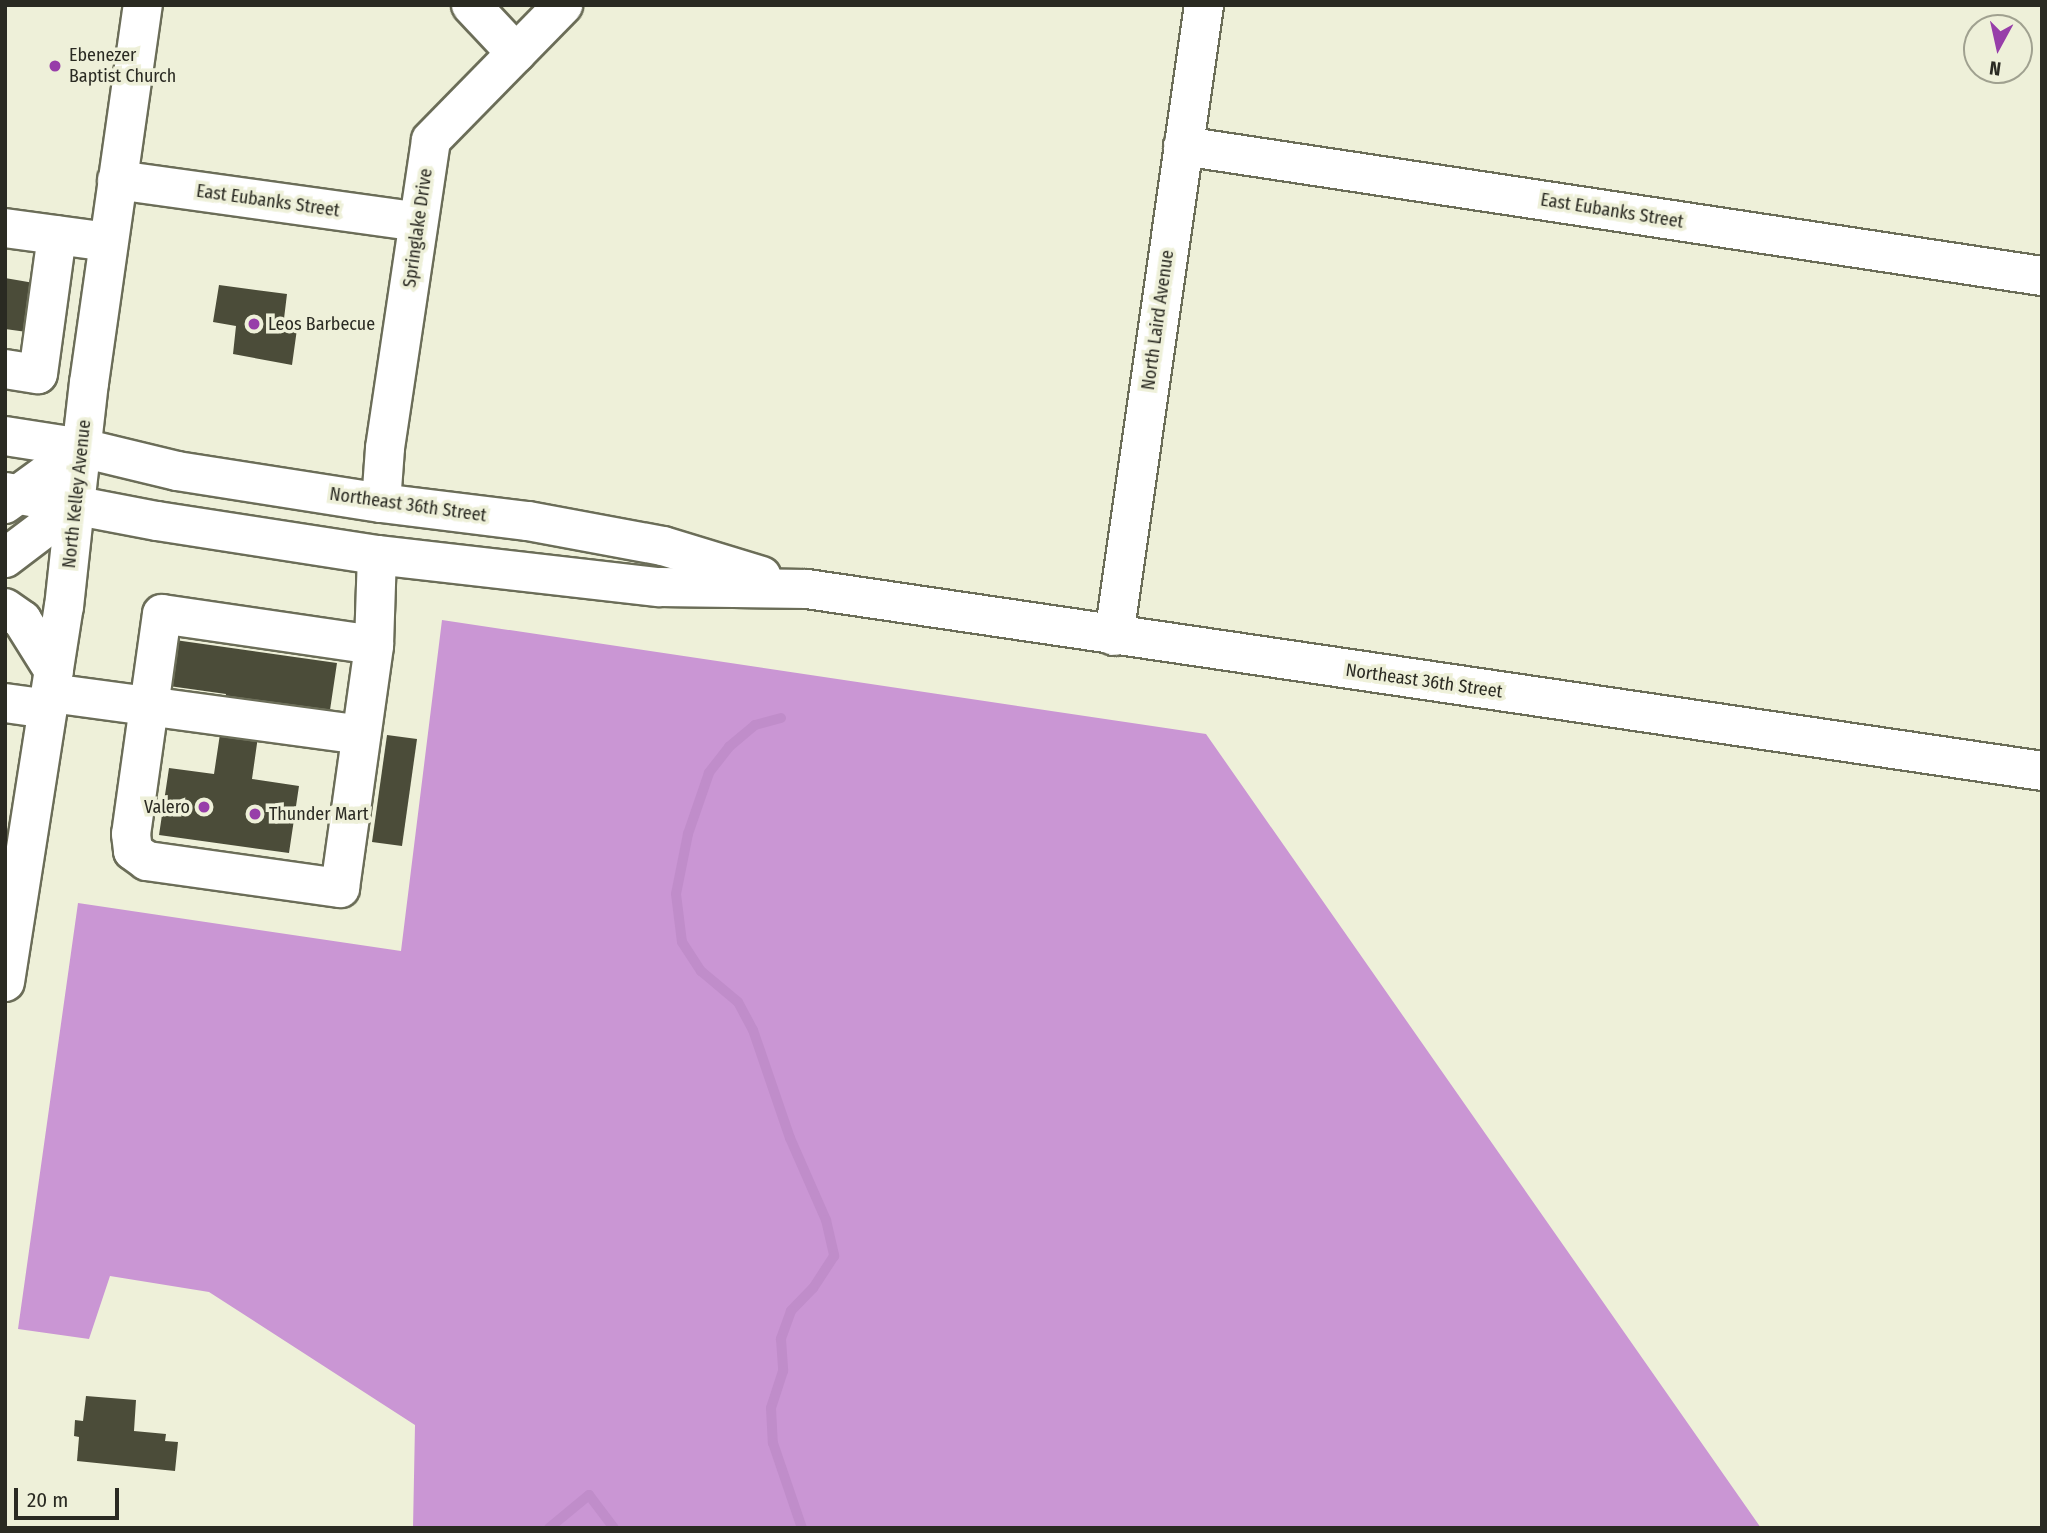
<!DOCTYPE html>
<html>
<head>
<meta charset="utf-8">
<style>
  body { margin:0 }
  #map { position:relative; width:2047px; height:1533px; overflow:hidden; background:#eef0d9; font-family:"Fira Sans Condensed",sans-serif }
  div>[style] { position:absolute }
  .forest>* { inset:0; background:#ca96d4 }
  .stream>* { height:10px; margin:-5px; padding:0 5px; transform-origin:5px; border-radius:5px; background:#c08dca }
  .building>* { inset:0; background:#4b4c39 }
  .roads { filter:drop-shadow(2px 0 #6b6d58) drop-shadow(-2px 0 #6b6d58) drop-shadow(0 2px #6b6d58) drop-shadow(0 -2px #6b6d58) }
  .minor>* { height:38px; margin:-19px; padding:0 19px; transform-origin:19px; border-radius:19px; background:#fff }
  .major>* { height:38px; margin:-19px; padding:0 19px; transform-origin:19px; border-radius:19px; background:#fff }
  .dots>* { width:19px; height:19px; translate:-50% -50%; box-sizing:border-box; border:4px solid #eef0d9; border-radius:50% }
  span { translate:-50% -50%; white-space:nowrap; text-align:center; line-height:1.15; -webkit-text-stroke:7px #eef0d9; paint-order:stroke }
  .poi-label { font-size:18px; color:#2a2a22 }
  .left { translate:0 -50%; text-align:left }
  .right { translate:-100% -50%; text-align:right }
  .street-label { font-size:18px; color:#2a2a22 }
  .frame { position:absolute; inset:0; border:7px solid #2a2a22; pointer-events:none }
  .north { position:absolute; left:1963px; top:14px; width:70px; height:70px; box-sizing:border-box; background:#eef0d9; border:2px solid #a0a190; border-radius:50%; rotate:188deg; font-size:19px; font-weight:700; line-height:28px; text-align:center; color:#2a2a22 }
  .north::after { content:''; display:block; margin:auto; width:24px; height:32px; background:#973ea9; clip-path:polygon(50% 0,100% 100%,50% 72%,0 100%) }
  .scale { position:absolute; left:14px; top:1488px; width:105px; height:32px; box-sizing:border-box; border:4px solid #2a2a22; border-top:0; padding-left:9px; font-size:21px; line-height:24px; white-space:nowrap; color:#2a2a22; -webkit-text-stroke:5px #eef0d9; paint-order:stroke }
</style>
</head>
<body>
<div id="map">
  <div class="forest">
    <div style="clip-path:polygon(442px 620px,1206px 734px,1761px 1528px,413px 1528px,415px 1425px,209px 1292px,110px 1276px,89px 1339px,18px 1329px,78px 903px,401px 951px)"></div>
  </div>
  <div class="stream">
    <div style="left:781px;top:718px;width:27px;rotate:165deg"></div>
    <div style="left:755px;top:725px;width:34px;rotate:140deg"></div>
    <div style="left:729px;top:747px;width:33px;rotate:128deg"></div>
    <div style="left:709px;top:773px;width:65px;rotate:109deg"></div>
    <div style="left:688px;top:834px;width:61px;rotate:101.3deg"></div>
    <div style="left:676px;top:894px;width:48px;rotate:82.9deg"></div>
    <div style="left:682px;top:942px;width:35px;rotate:57deg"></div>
    <div style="left:701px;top:971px;width:48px;rotate:40deg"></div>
    <div style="left:738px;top:1002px;width:32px;rotate:62deg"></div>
    <div style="left:753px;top:1030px;width:114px;rotate:71.1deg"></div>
    <div style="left:790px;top:1138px;width:90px;rotate:66.3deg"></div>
    <div style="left:826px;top:1220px;width:37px;rotate:77deg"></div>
    <div style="left:834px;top:1256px;width:38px;rotate:123deg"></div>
    <div style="left:813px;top:1288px;width:32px;rotate:134deg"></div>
    <div style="left:791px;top:1311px;width:30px;rotate:110deg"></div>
    <div style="left:781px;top:1339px;width:32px;rotate:86deg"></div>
    <div style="left:783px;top:1371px;width:39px;rotate:108deg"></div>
    <div style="left:771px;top:1408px;width:35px;rotate:87deg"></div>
    <div style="left:773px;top:1443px;width:90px;rotate:71.2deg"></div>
    <div style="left:549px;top:1528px;width:52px;rotate:-39.5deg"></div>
    <div style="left:589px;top:1495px;width:41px;rotate:52.9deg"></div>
  </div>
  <div class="building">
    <div style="clip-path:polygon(5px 278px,34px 283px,27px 332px,5px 329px)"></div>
    <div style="clip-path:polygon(219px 285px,287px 294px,283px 327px,297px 329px,292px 365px,233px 354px,236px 326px,213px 322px)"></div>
    <div style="clip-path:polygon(168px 639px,337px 663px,330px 710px,263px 701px,252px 779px,299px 786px,289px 853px,159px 835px,169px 768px,214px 774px,226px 694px,162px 685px)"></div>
    <div style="clip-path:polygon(387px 735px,417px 739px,402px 846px,372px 842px)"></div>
    <div style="clip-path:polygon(86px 1396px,136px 1400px,134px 1431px,166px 1434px,165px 1441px,178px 1442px,175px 1471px,77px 1461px,79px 1437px,74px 1436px,75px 1420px,83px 1421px)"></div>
  </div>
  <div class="roads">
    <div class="minor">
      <div style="left:471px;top:5px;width:66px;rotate:46.8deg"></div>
      <div style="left:1183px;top:146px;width:869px;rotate:8.61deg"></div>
      <div style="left:117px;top:180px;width:304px;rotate:7.9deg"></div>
      <div style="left:5px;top:228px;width:104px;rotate:7.7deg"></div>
      <div style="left:5px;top:369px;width:33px;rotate:9deg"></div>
      <div style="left:38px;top:374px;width:140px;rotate:-82.2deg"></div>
      <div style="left:381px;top:503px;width:55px;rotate:-85.8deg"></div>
      <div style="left:385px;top:448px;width:311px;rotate:-81.5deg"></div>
      <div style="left:431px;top:140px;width:189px;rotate:-45.6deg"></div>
      <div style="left:5px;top:504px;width:95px;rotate:-36deg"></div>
      <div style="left:5px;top:558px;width:88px;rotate:-37.1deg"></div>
      <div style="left:5px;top:608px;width:21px;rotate:35deg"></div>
      <div style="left:22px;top:620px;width:60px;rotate:57.9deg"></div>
      <div style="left:1114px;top:636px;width:637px;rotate:-81.88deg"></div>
      <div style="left:374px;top:645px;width:214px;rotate:-171.7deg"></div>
      <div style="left:162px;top:614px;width:222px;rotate:98deg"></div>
      <div style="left:131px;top:834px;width:17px;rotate:83deg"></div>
      <div style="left:133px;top:851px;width:17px;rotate:36deg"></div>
      <div style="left:147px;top:861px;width:195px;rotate:8deg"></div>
      <div style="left:340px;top:888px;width:245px;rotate:-82deg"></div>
      <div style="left:374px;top:645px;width:90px;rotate:-88.1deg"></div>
      <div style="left:51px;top:693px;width:313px;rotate:7.7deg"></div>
      <div style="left:5px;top:703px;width:43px;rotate:7.9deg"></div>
      <div style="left:5px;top:982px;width:380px;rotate:-81.1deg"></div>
      <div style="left:64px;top:607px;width:103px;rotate:-83.8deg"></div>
    </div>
    <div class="major">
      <div style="left:5px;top:436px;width:78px;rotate:8.9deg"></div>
      <div style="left:82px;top:448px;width:98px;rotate:13.6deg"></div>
      <div style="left:177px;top:471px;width:206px;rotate:8.9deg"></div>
      <div style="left:381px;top:503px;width:148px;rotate:7deg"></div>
      <div style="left:528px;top:521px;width:137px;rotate:10.5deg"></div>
      <div style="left:663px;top:546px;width:103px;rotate:16.9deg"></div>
      <div style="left:5px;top:492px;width:155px;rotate:10.8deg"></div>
      <div style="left:157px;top:521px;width:223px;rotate:8.8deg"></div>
      <div style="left:377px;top:555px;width:285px;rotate:6.5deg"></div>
      <div style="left:660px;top:587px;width:147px;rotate:0.8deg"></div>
      <div style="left:807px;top:589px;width:1248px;rotate:8.38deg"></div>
      <div style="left:75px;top:505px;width:123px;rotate:-83.5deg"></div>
      <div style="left:89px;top:383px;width:382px;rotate:-81.9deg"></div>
    </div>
  </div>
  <div class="dots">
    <div style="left:55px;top:66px;background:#973ea9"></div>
    <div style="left:254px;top:324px;background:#973ea9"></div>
    <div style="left:204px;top:807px;background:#973ea9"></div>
    <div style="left:255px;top:814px;background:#973ea9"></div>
  </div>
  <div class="poi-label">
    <span class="left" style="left:69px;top:66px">Ebenezer<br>Baptist Church</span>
    <span class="left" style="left:268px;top:324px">Leos Barbecue</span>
    <span class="right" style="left:190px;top:807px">Valero</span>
    <span class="left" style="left:269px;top:814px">Thunder Mart</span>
  </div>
  <div class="street-label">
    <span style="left:268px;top:201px;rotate:8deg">East Eubanks Street</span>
    <span style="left:1612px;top:211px;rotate:9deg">East Eubanks Street</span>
    <span style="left:418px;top:228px;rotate:-82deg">Springlake Drive</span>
    <span style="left:1158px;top:320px;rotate:-82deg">North Laird Avenue</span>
    <span style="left:77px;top:494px;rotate:-84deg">North Kelley Avenue</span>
    <span style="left:408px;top:505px;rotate:8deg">Northeast 36th Street</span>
    <span style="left:1424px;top:681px;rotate:8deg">Northeast 36th Street</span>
  </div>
  <div class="frame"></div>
  <div class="north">N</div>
  <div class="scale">20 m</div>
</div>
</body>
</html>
